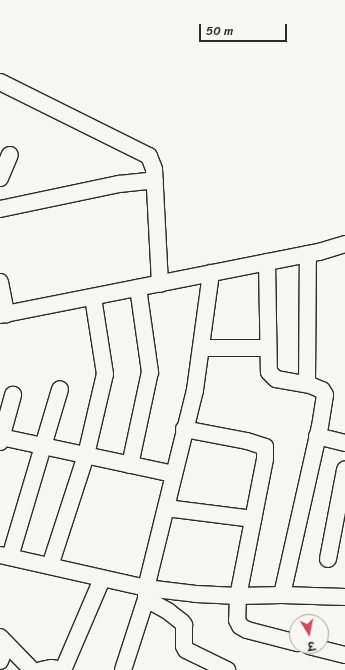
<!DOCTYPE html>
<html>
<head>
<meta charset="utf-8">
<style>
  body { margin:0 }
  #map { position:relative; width:345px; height:670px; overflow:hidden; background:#f6f6f2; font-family:Sriracha,"Playpen Sans Deva",sans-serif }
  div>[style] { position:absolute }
  .roads { filter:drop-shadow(1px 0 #2b2b2b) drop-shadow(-1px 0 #2b2b2b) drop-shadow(0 1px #2b2b2b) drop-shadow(0 -1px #2b2b2b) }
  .minor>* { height:16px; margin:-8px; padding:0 8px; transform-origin:8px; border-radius:8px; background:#f6f6f2 }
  span { translate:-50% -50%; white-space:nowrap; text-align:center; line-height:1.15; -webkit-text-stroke:4px #f6f6f2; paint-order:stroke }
  .north { position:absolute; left:289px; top:614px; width:40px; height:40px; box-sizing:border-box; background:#f6f6f2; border:1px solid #a5a5a2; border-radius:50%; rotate:170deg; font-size:11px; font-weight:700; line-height:16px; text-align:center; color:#2b2b2b }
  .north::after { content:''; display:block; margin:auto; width:14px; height:18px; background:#d1495b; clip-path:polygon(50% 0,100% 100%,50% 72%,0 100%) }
  .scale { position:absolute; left:199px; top:24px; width:88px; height:18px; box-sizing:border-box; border:2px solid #2b2b2b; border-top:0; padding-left:5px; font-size:12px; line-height:14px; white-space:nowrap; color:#2b2b2b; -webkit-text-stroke:3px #f6f6f2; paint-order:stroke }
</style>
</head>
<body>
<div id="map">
  <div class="roads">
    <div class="minor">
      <div style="left:0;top:82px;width:166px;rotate:26.4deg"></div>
      <div style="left:149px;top:156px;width:14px;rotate:69deg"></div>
      <div style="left:154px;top:169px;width:115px;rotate:87deg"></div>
      <div style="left:0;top:178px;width:25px;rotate:-67deg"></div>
      <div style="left:0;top:209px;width:122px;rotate:-11.9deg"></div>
      <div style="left:119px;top:184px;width:36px;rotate:-6deg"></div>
      <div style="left:267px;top:262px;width:110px;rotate:89deg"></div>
      <div style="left:269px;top:372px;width:10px;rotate:45deg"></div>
      <div style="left:276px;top:379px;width:35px;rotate:10deg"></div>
      <div style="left:310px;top:385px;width:13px;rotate:23deg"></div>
      <div style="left:322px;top:390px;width:6px;rotate:59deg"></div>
      <div style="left:325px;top:395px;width:31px;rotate:99deg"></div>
      <div style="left:320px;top:426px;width:173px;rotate:102.7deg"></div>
      <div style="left:0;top:282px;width:33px;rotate:79deg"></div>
      <div style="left:0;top:315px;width:325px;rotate:-11.2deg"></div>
      <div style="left:319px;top:252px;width:27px;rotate:-17deg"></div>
      <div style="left:202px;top:348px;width:66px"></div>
      <div style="left:307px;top:384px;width:130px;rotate:-89.6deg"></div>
      <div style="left:184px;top:429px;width:64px;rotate:10.8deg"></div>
      <div style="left:247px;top:441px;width:19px;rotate:18deg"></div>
      <div style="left:265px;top:447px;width:12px;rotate:90deg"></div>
      <div style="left:265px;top:459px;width:140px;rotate:101.1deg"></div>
      <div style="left:238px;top:596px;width:24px;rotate:92deg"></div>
      <div style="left:237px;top:620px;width:7px;rotate:63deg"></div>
      <div style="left:240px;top:626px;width:8px;rotate:30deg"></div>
      <div style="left:247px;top:630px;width:52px;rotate:14.6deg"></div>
      <div style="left:317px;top:436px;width:29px;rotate:14deg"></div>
      <div style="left:1px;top:437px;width:177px;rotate:12.1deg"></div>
      <div style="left:0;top:442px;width:49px;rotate:-74.5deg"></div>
      <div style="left:130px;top:465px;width:95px;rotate:-77.9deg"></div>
      <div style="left:150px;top:372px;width:85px;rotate:-98.1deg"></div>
      <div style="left:166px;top:508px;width:88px;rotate:7.2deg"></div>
      <div style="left:0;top:555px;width:150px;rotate:12.7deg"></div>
      <div style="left:146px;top:588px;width:50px;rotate:6.8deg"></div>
      <div style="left:196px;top:594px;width:42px;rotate:2.7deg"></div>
      <div style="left:238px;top:596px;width:44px;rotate:-1.3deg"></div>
      <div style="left:282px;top:595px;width:63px;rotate:1.8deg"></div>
      <div style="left:10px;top:557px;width:175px;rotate:-73.4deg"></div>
      <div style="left:328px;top:559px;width:91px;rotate:-79.2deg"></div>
      <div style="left:50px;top:566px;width:117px;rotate:-72deg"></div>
      <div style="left:86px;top:455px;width:83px;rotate:-76.8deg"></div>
      <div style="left:105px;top:374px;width:78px;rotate:-98.9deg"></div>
      <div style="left:146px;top:599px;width:26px;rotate:29deg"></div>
      <div style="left:169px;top:612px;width:16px;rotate:38deg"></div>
      <div style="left:182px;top:622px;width:4px;rotate:56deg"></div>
      <div style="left:184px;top:625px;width:21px;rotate:90deg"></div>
      <div style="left:184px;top:646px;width:4px;rotate:63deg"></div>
      <div style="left:186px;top:650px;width:46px;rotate:26deg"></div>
      <div style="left:0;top:637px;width:46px;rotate:45.9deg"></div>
      <div style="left:309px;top:646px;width:37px;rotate:14deg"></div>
      <div style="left:0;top:661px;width:18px;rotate:-68deg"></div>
      <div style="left:41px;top:670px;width:10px;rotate:-11deg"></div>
      <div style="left:51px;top:668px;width:12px;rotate:9deg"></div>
      <div style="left:63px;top:670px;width:99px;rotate:-66.8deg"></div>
      <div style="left:123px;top:670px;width:75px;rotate:-72.1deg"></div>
      <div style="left:146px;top:599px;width:11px;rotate:-90deg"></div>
      <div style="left:146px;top:588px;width:204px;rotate:-76.1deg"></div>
      <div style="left:195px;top:390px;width:118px;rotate:-82.2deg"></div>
    </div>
  </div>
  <div class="north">उ</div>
  <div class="scale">50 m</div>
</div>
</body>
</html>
